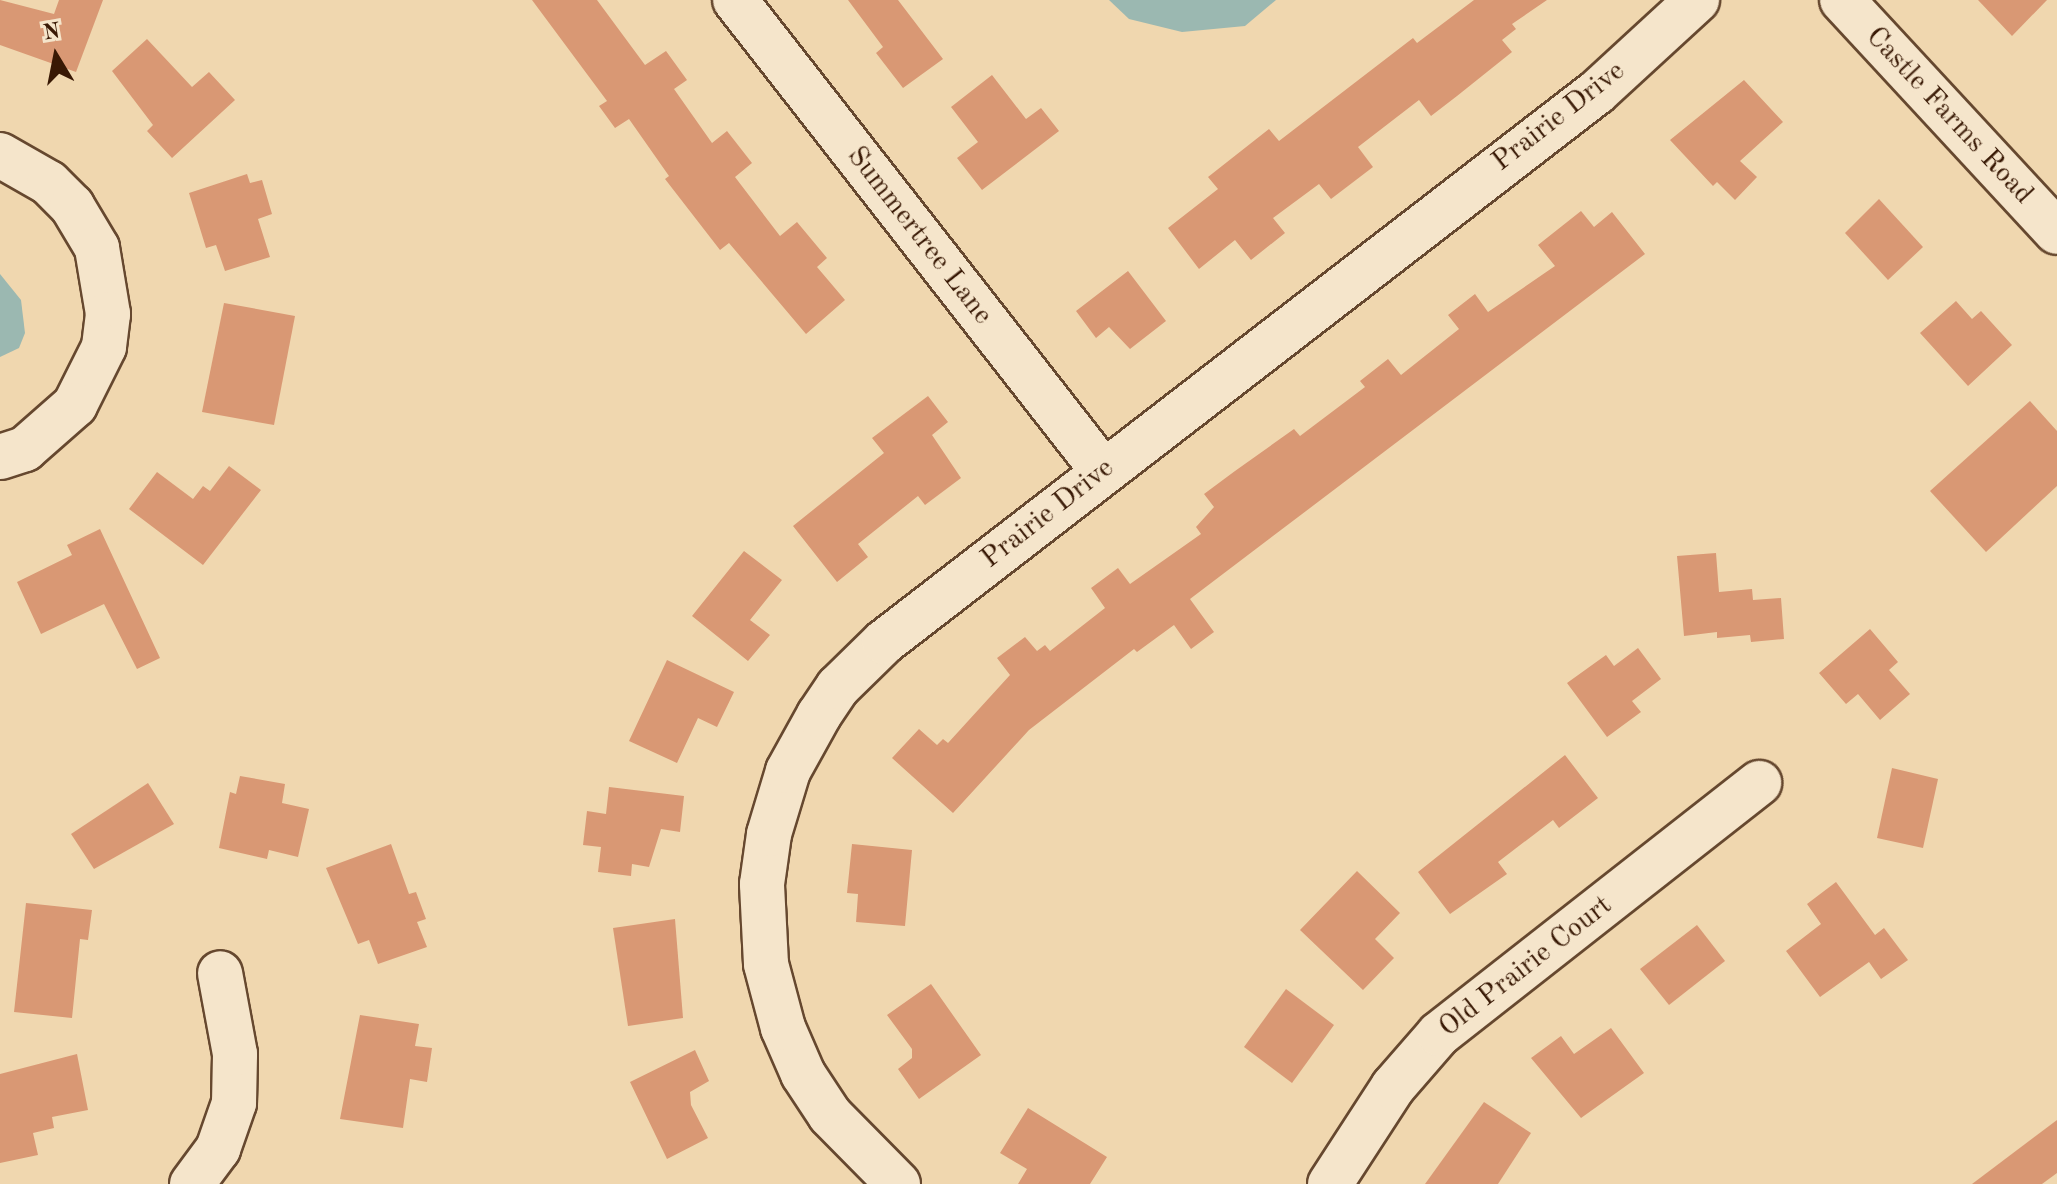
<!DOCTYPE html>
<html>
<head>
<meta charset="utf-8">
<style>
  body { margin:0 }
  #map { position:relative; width:2057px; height:1184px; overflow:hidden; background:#f0d7af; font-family:"Old Standard TT",serif }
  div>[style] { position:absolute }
  .water>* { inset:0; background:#9bb8b1 }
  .building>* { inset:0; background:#d99874 }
  .roads { filter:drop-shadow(2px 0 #66482f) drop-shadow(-2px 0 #66482f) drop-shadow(0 2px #66482f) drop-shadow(0 -2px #66482f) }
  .minor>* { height:44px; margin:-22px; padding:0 22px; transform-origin:22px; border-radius:22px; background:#f5e5cb }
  span { translate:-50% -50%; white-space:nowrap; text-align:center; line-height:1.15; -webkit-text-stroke:6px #f5e5cb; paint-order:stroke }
  .street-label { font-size:28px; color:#381804 }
  .north { position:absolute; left:16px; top:16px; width:80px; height:80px; -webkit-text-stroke:6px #f5e5cb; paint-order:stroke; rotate:350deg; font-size:22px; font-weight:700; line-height:32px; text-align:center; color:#381804 }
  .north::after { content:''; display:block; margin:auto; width:28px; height:36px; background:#381804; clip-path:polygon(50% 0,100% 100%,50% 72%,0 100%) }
</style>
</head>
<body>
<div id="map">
  <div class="water">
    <div style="clip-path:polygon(1109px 0,1276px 0,1245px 26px,1182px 32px,1129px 19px)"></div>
    <div style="clip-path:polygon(0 274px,21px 300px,25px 333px,19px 348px,0 357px)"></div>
  </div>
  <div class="building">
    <div style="clip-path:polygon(0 0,54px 14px,59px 0,103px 0,76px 72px,0 45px)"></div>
    <div style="clip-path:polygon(532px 0,597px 0,645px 65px,666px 51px,687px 80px,674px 89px,712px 143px,727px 131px,752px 163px,735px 177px,780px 236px,797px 222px,827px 258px,817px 267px,845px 300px,806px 334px,729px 243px,720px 250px,665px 179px,669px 176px,629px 119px,615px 128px,599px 106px,607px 101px)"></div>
    <div style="clip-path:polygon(848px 0,898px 0,943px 59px,903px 88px,876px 53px,883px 47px)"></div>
    <div style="clip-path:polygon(1474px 0,1547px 0,1512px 24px,1516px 29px,1502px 40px,1512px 52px,1457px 96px,1431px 116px,1419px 100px,1358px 147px,1373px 167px,1331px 199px,1319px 184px,1273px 218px,1285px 233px,1251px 260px,1235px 240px,1199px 269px,1168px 228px,1218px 189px,1208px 177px,1269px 129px,1279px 141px,1413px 38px,1417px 43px)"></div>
    <div style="clip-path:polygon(1978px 0,2047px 0,2012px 36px)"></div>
    <div style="clip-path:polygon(147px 39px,192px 87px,209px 72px,235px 100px,172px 158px,147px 131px,153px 125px,112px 71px)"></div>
    <div style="clip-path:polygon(992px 75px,1026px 119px,1041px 108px,1059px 131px,982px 190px,957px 158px,978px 142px,951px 107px)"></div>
    <div style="clip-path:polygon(1744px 80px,1783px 122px,1740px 161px,1757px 177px,1735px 200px,1717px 182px,1713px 186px,1670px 140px)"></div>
    <div style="clip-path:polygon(247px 174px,250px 183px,262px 180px,272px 214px,258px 219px,270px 257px,225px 271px,216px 245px,206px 248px,189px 193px)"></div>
    <div style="clip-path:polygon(1879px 199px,1923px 247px,1888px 280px,1845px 233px)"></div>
    <div style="clip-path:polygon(1581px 211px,1594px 227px,1612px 212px,1645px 254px,1190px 599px,1214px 632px,1191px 649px,1174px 625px,1137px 652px,1134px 649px,1029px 730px,953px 813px,892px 758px,919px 729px,937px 745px,943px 739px,948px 743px,1010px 675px,997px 658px,1025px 637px,1037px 651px,1045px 645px,1050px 651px,1105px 608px,1091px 588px,1118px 568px,1130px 584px,1201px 534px,1196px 527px,1214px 507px,1204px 494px,1235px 471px,1294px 429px,1300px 436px,1365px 387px,1360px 381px,1388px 359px,1401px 375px,1459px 329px,1448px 315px,1475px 294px,1488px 312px,1555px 266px,1538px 245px)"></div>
    <div style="clip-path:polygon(1128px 271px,1166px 321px,1130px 349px,1109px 327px,1096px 338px,1076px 311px)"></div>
    <div style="clip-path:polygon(1956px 301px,1972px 319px,1981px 311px,2012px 345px,1968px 386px,1920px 333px)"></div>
    <div style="clip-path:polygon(224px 303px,295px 316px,274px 425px,202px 412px)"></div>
    <div style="clip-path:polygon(928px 396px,948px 422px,932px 435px,961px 478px,925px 505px,918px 496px,858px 544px,868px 557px,837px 582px,793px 526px,884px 453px,872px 438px)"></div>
    <div style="clip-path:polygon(2030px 401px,2057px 431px,2057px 486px,1986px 552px,1930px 491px)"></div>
    <div style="clip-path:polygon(229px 466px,261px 490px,203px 565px,129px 509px,157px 472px,193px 499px,203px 486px,210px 491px)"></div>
    <div style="clip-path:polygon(100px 529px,160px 658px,137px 669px,104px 604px,41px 634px,17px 582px,72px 555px,67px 545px)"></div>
    <div style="clip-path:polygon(744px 551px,782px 580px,750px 620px,770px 635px,748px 661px,692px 616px)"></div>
    <div style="clip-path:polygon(1716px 553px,1719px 592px,1752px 589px,1753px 600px,1781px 598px,1784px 639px,1751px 642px,1750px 635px,1717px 638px,1717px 632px,1684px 636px,1677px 556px)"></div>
    <div style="clip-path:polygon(1870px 629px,1898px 662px,1889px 670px,1910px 694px,1880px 720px,1858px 694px,1846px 704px,1819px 673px)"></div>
    <div style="clip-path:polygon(1638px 648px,1661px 679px,1632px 701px,1641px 712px,1607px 737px,1567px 683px,1606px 655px,1614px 666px)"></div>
    <div style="clip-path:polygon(667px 660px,734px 692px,717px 727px,698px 718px,677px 763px,629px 741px)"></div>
    <div style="clip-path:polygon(1565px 755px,1598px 798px,1559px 828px,1553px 820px,1498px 862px,1507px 874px,1450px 914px,1418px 872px)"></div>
    <div style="clip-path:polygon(1892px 768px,1938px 779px,1923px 848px,1877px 838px)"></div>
    <div style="clip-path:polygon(240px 776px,285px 784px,282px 803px,309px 809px,298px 857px,269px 850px,267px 859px,219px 848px,230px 792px,236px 794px)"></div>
    <div style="clip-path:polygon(148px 783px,174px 824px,94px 869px,71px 834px)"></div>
    <div style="clip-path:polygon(609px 787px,684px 796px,680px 832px,661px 829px,649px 867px,632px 864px,631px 876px,598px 872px,601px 847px,583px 845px,587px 811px,606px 814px)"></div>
    <div style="clip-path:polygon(391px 844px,409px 894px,416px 892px,426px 919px,417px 922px,427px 947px,378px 964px,369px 940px,358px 944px,326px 868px)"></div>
    <div style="clip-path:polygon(852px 844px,912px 850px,905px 926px,856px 922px,858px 894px,847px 893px)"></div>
    <div style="clip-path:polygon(1357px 871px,1400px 913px,1375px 939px,1394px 958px,1363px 990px,1300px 930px)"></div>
    <div style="clip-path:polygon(1836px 882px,1875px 935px,1884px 928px,1908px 960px,1881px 979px,1869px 962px,1820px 997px,1786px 951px,1821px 924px,1807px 904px)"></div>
    <div style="clip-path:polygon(26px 903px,92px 910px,88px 940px,80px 939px,72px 1018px,14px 1012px)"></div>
    <div style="clip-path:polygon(675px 919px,683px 1018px,628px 1026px,613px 928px)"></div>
    <div style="clip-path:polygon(1697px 925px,1725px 961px,1669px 1005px,1640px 969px)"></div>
    <div style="clip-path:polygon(931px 984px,981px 1055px,919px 1099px,898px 1069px,912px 1058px,912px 1049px,887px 1015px)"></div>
    <div style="clip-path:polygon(1286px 989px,1334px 1025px,1292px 1083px,1244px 1047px)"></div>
    <div style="clip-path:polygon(360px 1015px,419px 1024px,415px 1046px,432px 1048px,427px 1082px,410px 1079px,403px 1128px,340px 1119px)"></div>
    <div style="clip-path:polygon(1611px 1028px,1644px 1073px,1581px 1118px,1531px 1058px,1561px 1036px,1574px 1054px)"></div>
    <div style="clip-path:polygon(695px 1050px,709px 1081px,690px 1092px,691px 1105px,708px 1138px,667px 1159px,630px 1082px)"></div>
    <div style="clip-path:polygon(77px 1054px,88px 1110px,52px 1117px,54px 1128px,33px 1133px,38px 1155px,0 1163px,0 1074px)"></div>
    <div style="clip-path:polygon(1484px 1102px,1531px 1133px,1498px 1184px,1425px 1184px)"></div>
    <div style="clip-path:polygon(1028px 1108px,1107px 1157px,1090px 1184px,1018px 1184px,1027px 1169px,1000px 1153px)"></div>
    <div style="clip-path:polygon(2057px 1120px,2057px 1173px,2042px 1184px,1972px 1184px)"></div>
  </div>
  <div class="roads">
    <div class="minor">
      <div style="left:735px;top:0;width:598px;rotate:52deg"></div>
      <div style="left:1842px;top:0;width:316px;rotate:47.2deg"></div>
      <div style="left:0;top:155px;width:56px;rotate:29.7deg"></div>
      <div style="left:49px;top:183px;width:33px;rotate:45deg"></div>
      <div style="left:72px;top:206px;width:49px;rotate:59.2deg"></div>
      <div style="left:97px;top:248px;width:67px;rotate:80.5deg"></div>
      <div style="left:108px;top:314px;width:33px;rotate:97deg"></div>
      <div style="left:104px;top:347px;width:65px;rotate:116.6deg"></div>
      <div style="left:75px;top:405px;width:67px;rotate:138.7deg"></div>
      <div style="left:25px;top:449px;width:26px;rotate:162deg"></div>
      <div style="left:192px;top:1184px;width:44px;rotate:-53.4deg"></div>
      <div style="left:218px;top:1149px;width:49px;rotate:-70.8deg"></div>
      <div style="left:234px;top:1103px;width:49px;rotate:-88.8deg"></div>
      <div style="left:235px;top:1054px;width:82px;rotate:-100.5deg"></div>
      <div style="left:898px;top:1184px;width:97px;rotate:-134.6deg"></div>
      <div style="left:830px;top:1115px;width:49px;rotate:-123.4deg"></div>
      <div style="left:803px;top:1074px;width:50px;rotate:-113.5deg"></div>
      <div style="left:783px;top:1028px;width:66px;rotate:-104.9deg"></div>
      <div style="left:766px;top:964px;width:80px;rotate:-92.9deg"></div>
      <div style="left:762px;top:884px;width:50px;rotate:-82deg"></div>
      <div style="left:769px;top:834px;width:66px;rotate:-73.2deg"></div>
      <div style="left:788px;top:771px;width:64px;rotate:-61deg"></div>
      <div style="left:819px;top:715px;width:34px;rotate:-56deg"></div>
      <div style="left:838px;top:687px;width:64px;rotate:-44.4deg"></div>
      <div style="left:884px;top:642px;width:900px;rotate:-37.65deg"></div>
      <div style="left:1597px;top:92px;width:136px;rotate:-42.6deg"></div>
      <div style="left:1330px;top:1184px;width:116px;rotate:-57deg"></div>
      <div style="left:1393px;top:1087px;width:70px;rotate:-49deg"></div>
      <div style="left:1439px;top:1034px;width:407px;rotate:-38.1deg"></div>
    </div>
  </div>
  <div class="street-label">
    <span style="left:1949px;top:116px;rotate:47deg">Castle Farms Road</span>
    <span style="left:1559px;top:117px;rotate:-38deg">Prairie Drive</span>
    <span style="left:919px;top:236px;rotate:52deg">Summertree Lane</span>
    <span style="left:1048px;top:514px;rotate:-38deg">Prairie Drive</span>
    <span style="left:1526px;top:967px;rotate:-38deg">Old Prairie Court</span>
  </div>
  <div class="north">N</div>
</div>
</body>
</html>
